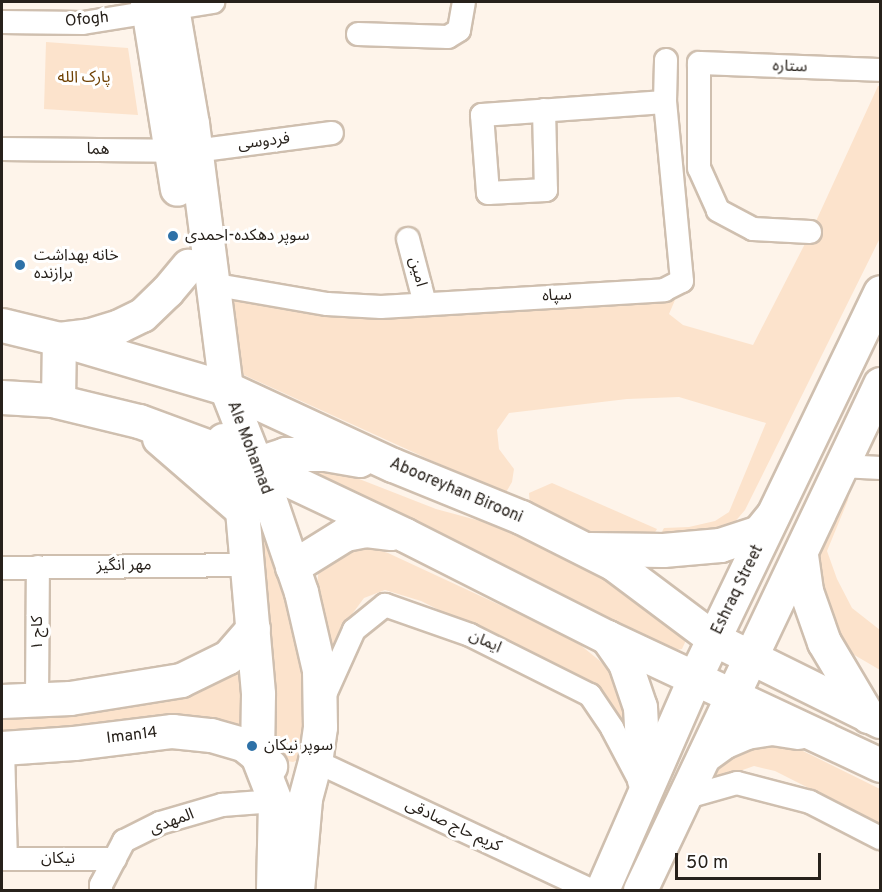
<!DOCTYPE html>
<html>
<head>
<meta charset="utf-8">
<style>
  body { margin:0 }
  #map { position:relative; width:882px; height:892px; overflow:hidden; background:#fef4ea; font-family:Overpass,"Noto Sans Arabic",sans-serif }
  div>[style] { position:absolute }
  .green>* { inset:0; background:#fce3cc }
  .roads { filter:drop-shadow(2px 0 #cfbfaf) drop-shadow(-2px 0 #cfbfaf) drop-shadow(0 2px #cfbfaf) drop-shadow(0 -2px #cfbfaf) }
  .street>* { height:22px; margin:-11px; padding:0 11px; transform-origin:11px; border-radius:11px; background:#fff }
  .secondary>* { height:33px; margin:-16.5px; padding:0 16.5px; transform-origin:16.5px; border-radius:16.5px; background:#fff }
  .dots>* { width:16px; height:16px; translate:-50% -50%; box-sizing:border-box; border:3px solid #fff; border-radius:50% }
  span { translate:-50% -50%; white-space:nowrap; text-align:center; line-height:1.15; -webkit-text-stroke:6px #fff; paint-order:stroke }
  .street-label { font-size:16px; color:#27211b }
  .park-label { font-size:16px; color:#6f4103 }
  .poi-label { font-size:16px; color:#27211b }
  .left { translate:0 -50%; text-align:left }
  .frame { position:absolute; inset:0; border:3px solid #27211b; pointer-events:none }
  .scale { position:absolute; left:675px; top:853px; width:146px; height:27px; box-sizing:border-box; border:3px solid #27211b; border-top:0; padding-left:8px; font-size:18px; line-height:21px; white-space:nowrap; color:#27211b; -webkit-text-stroke:4px #fff; paint-order:stroke }
</style>
</head>
<body>
<div id="map">
  <div class="green">
    <div style="clip-path:polygon(46px 42px,128px 48px,138px 115px,44px 109px)"></div>
    <div style="clip-path:polygon(878px 86px,880px 86px,880px 238px,745px 510px,727px 531px,658px 539px,664px 528px,689px 527px,715px 521px,729px 512px,766px 423px,679px 397px,627px 399px,509px 413px,497px 430px,499px 449px,514px 469px,512px 482px,505px 494px,242px 374px,231px 300px,350px 317px,675px 300px,669px 314px,683px 325px,753px 345px,811px 232px)"></div>
    <div style="clip-path:polygon(326px 466px,436px 509px,510px 529px,586px 559px,687px 638px,682px 649px,669px 651px,277px 467px)"></div>
    <div style="clip-path:polygon(852px 475px,848px 500px,827px 551px,837px 579px,852px 608px,880px 630px,880px 670px,839px 646px,823px 605px,811px 547px)"></div>
    <div style="clip-path:polygon(552px 483px,657px 529px,650px 541px,594px 537px,530px 508px,529px 493px)"></div>
    <div style="clip-path:polygon(255px 497px,301px 629px,309px 756px,293px 762px,274px 759px)"></div>
    <div style="clip-path:polygon(358px 544px,388px 553px,573px 639px,600px 661px,620px 684px,630px 754px,586px 683px,421px 601px,385px 590px,364px 598px,347px 621px,330px 658px,316px 599px,319px 565px)"></div>
    <div style="clip-path:polygon(241px 654px,249px 734px,2px 737px,2px 707px)"></div>
    <div style="clip-path:polygon(763px 745px,801px 750px,880px 789px,880px 824px,775px 771px,754px 766px,700px 785px,734px 749px)"></div>
  </div>
  <div class="roads">
    <div class="street">
      <div style="left:2px;top:22px;width:81px;rotate:0.7deg"></div>
      <div style="left:83px;top:23px;width:132px;rotate:-9.2deg"></div>
      <div style="left:358px;top:34px;width:90px;rotate:1.9deg"></div>
      <div style="left:448px;top:37px;width:13px;rotate:-32deg"></div>
      <div style="left:459px;top:30px;width:28px;rotate:-80deg"></div>
      <div style="left:544px;top:110px;width:80px;rotate:88.6deg"></div>
      <div style="left:546px;top:190px;width:58px;rotate:177deg"></div>
      <div style="left:488px;top:193px;width:78px;rotate:-94.4deg"></div>
      <div style="left:482px;top:115px;width:183px;rotate:-4.1deg"></div>
      <div style="left:2px;top:149px;width:193px;rotate:0.6deg"></div>
      <div style="left:195px;top:151px;width:138px;rotate:-7.5deg"></div>
      <div style="left:810px;top:232px;width:57px;rotate:-177deg"></div>
      <div style="left:753px;top:229px;width:40px;rotate:-152deg"></div>
      <div style="left:718px;top:210px;width:46px;rotate:-114.3deg"></div>
      <div style="left:699px;top:168px;width:105px;rotate:-90deg"></div>
      <div style="left:699px;top:63px;width:181px;rotate:2.2deg"></div>
      <div style="left:408px;top:239px;width:67px;rotate:75.3deg"></div>
      <div style="left:211px;top:284px;width:118px;rotate:9.8deg"></div>
      <div style="left:327px;top:304px;width:54px;rotate:3.2deg"></div>
      <div style="left:381px;top:307px;width:284px;rotate:-3.4deg"></div>
      <div style="left:664px;top:290px;width:20px;rotate:-27deg"></div>
      <div style="left:682px;top:281px;width:180px;rotate:-95.4deg"></div>
      <div style="left:665px;top:102px;width:42px;rotate:-88.6deg"></div>
      <div style="left:842px;top:466px;width:38px;rotate:3deg"></div>
      <div style="left:2px;top:568px;width:244px;rotate:-0.7deg"></div>
      <div style="left:37px;top:699px;width:132px;rotate:-89.6deg"></div>
      <div style="left:323px;top:699px;width:76px;rotate:-65.8deg"></div>
      <div style="left:354px;top:630px;width:40px;rotate:-39deg"></div>
      <div style="left:385px;top:605px;width:90px;rotate:19.4deg"></div>
      <div style="left:470px;top:635px;width:134px;rotate:26.6deg"></div>
      <div style="left:590px;top:695px;width:40px;rotate:56deg"></div>
      <div style="left:612px;top:728px;width:64px;rotate:62.2deg"></div>
      <div style="left:3px;top:748px;width:111px;rotate:88.5deg"></div>
      <div style="left:315px;top:761px;width:305px;rotate:25.1deg"></div>
      <div style="left:684px;top:798px;width:55px;rotate:-15.8deg"></div>
      <div style="left:737px;top:783px;width:75px;rotate:14.6deg"></div>
      <div style="left:810px;top:802px;width:79px;rotate:27.2deg"></div>
      <div style="left:2px;top:859px;width:113px"></div>
      <div style="left:101px;top:890px;width:5px;rotate:-90deg"></div>
      <div style="left:101px;top:885px;width:50px;rotate:-62.4deg"></div>
      <div style="left:124px;top:841px;width:40px;rotate:-26.6deg"></div>
      <div style="left:160px;top:823px;width:65px;rotate:-16.2deg"></div>
      <div style="left:222px;top:805px;width:53px;rotate:-4.3deg"></div>
    </div>
    <div class="secondary">
      <div style="left:147px;top:2px;width:189px;rotate:80.9deg"></div>
      <div style="left:171px;top:2px;width:123px;rotate:80.2deg"></div>
      <div style="left:192px;top:123px;width:267px;rotate:82.7deg"></div>
      <div style="left:226px;top:388px;width:112px;rotate:68.5deg"></div>
      <div style="left:267px;top:492px;width:106px;rotate:71.2deg"></div>
      <div style="left:301px;top:592px;width:80px;rotate:77deg"></div>
      <div style="left:319px;top:670px;width:57px;rotate:89deg"></div>
      <div style="left:320px;top:727px;width:34px;rotate:98deg"></div>
      <div style="left:315px;top:761px;width:39px;rotate:105deg"></div>
      <div style="left:305px;top:799px;width:91px;rotate:95deg"></div>
      <div style="left:2px;top:325px;width:59px;rotate:13.8deg"></div>
      <div style="left:59px;top:339px;width:174px;rotate:16.4deg"></div>
      <div style="left:226px;top:388px;width:184px;rotate:24.8deg"></div>
      <div style="left:393px;top:465px;width:138px;rotate:22.1deg"></div>
      <div style="left:521px;top:517px;width:104px;rotate:26.8deg"></div>
      <div style="left:614px;top:564px;width:125px;rotate:36.9deg"></div>
      <div style="left:714px;top:639px;width:185px;rotate:26.3deg"></div>
      <div style="left:2px;top:397px;width:50px;rotate:3.4deg"></div>
      <div style="left:52px;top:400px;width:89px;rotate:13.6deg"></div>
      <div style="left:139px;top:421px;width:124px;rotate:20.3deg"></div>
      <div style="left:255px;top:464px;width:166px;rotate:25.3deg"></div>
      <div style="left:405px;top:535px;width:226px;rotate:26.8deg"></div>
      <div style="left:607px;top:637px;width:302px;rotate:25.1deg"></div>
      <div style="left:58px;top:401px;width:62px;rotate:-89.1deg"></div>
      <div style="left:59px;top:339px;width:31px;rotate:-7deg"></div>
      <div style="left:90px;top:335px;width:30px;rotate:-17deg"></div>
      <div style="left:119px;top:326px;width:25px;rotate:-26deg"></div>
      <div style="left:142px;top:315px;width:35px;rotate:-44deg"></div>
      <div style="left:167px;top:291px;width:33px;rotate:-50deg"></div>
      <div style="left:159px;top:438px;width:110px;rotate:40.9deg"></div>
      <div style="left:223px;top:440px;width:73px;rotate:74.8deg"></div>
      <div style="left:242px;top:510px;width:185px;rotate:85deg"></div>
      <div style="left:258px;top:694px;width:61px;rotate:90.9deg"></div>
      <div style="left:257px;top:755px;width:49px;rotate:68.6deg"></div>
      <div style="left:275px;top:801px;width:89px;rotate:91.3deg"></div>
      <div style="left:255px;top:464px;width:32px;rotate:-18deg"></div>
      <div style="left:285px;top:454px;width:40px"></div>
      <div style="left:325px;top:454px;width:35px;rotate:10deg"></div>
      <div style="left:590px;top:549px;width:73px;rotate:0.8deg"></div>
      <div style="left:663px;top:550px;width:57px;rotate:-5deg"></div>
      <div style="left:720px;top:545px;width:41px;rotate:-18.4deg"></div>
      <div style="left:759px;top:532px;width:21px;rotate:-51deg"></div>
      <div style="left:801px;top:555px;width:36px;rotate:82deg"></div>
      <div style="left:806px;top:591px;width:54px;rotate:70.6deg"></div>
      <div style="left:824px;top:642px;width:86px;rotate:59.3deg"></div>
      <div style="left:292px;top:567px;width:62px;rotate:-31.9deg"></div>
      <div style="left:345px;top:534px;width:21px;rotate:-11deg"></div>
      <div style="left:366px;top:530px;width:25px;rotate:7deg"></div>
      <div style="left:607px;top:637px;width:32px;rotate:55deg"></div>
      <div style="left:625px;top:663px;width:46px;rotate:71.2deg"></div>
      <div style="left:640px;top:707px;width:73px;rotate:86.9deg"></div>
      <div style="left:2px;top:701px;width:68px;rotate:-2.5deg"></div>
      <div style="left:70px;top:698px;width:112px;rotate:-9.2deg"></div>
      <div style="left:181px;top:680px;width:52px;rotate:-26.1deg"></div>
      <div style="left:228px;top:657px;width:38px;rotate:-49deg"></div>
      <div style="left:2px;top:748px;width:72px;rotate:-4deg"></div>
      <div style="left:74px;top:743px;width:99px;rotate:-7deg"></div>
      <div style="left:172px;top:731px;width:39px;rotate:6deg"></div>
      <div style="left:211px;top:735px;width:33px;rotate:16deg"></div>
      <div style="left:243px;top:744px;width:35px;rotate:39deg"></div>
      <div style="left:704px;top:756px;width:26px;rotate:-36deg"></div>
      <div style="left:725px;top:741px;width:23px;rotate:-23deg"></div>
      <div style="left:746px;top:732px;width:26px;rotate:-9deg"></div>
      <div style="left:772px;top:728px;width:26px;rotate:9deg"></div>
      <div style="left:602px;top:890px;width:232px;rotate:-66.4deg"></div>
      <div style="left:695px;top:677px;width:427px;rotate:-64.3deg"></div>
      <div style="left:640px;top:890px;width:560px;rotate:-64.62deg"></div>
    </div>
  </div>
  <div class="dots">
    <div style="left:173px;top:236px;background:#2e71a7"></div>
    <div style="left:20px;top:265px;background:#2e71a7"></div>
    <div style="left:252px;top:746px;background:#2e71a7"></div>
  </div>
  <div class="street-label">
    <span style="left:87px;top:20px;rotate:-6deg">Ofogh</span>
    <span style="left:790px;top:67px;rotate:2deg">ستاره</span>
    <span style="left:264px;top:142px;rotate:-7deg">فردوسی</span>
    <span style="left:98px;top:150px;rotate:1deg">هما</span>
    <span style="left:417px;top:272px;rotate:75deg">امین</span>
    <span style="left:557px;top:296px;rotate:-3deg">سپاه</span>
    <span style="left:249px;top:448px;rotate:69deg">Ale Mohamad</span>
    <span style="left:456px;top:491px;rotate:23deg">Abooreyhan Birooni</span>
    <span style="left:124px;top:566px;rotate:-1deg">مهر انگیز</span>
    <span style="left:738px;top:590px;rotate:-64deg">Eshraq Street</span>
    <span style="left:38px;top:633px;rotate:-90deg">کاج ۱</span>
    <span style="left:485px;top:642px;rotate:24deg">ایمان</span>
    <span style="left:132px;top:736px;rotate:-7deg">Iman14</span>
    <span style="left:172px;top:822px;rotate:-20deg">المهدی</span>
    <span style="left:453px;top:826px;rotate:25deg">کریم حاج صادقی</span>
    <span style="left:58px;top:859px">نیکان</span>
  </div>
  <div class="park-label">
    <span style="left:84px;top:78px">پارک الله</span>
  </div>
  <div class="poi-label">
    <span class="left" style="left:185px;top:236px">سوپر دهکده-احمدی</span>
    <span class="left" style="left:34px;top:265px">خانه بهداشت<br>برازنده</span>
    <span class="left" style="left:264px;top:746px">سوپر نیکان</span>
  </div>
  <div class="frame"></div>
  <div class="scale">50 m</div>
</div>
</body>
</html>
